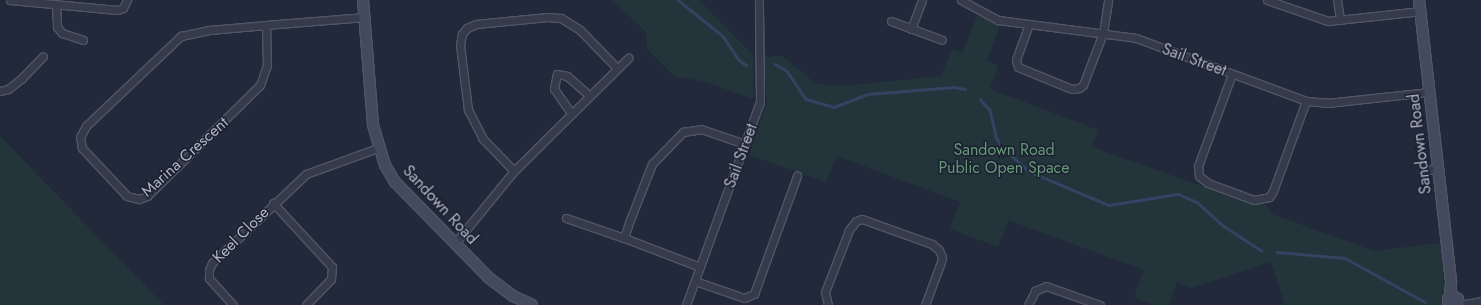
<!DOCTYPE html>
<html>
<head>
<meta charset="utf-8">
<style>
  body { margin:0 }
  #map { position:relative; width:1481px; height:305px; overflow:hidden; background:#21293a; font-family:Jost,sans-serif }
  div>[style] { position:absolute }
  .green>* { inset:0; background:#23353b }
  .stream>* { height:2.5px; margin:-1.25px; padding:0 1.25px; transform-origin:1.25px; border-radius:1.25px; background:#354261 }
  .roads { filter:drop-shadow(1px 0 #505665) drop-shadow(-1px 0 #505665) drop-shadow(0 1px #505665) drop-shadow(0 -1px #505665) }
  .street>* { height:7px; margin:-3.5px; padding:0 3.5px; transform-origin:3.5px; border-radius:3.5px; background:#353b4a }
  .secondary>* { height:10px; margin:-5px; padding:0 5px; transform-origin:5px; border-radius:5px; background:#434a5d }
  span { translate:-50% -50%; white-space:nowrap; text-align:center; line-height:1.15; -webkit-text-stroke:3px #1a202f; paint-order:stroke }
  .street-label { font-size:16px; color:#b0b6c6 }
  .park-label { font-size:16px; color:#679878 }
</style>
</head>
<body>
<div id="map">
  <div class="green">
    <div style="clip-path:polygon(612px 0,699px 0,753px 55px,753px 99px,706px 82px,674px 76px,647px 49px,646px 32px)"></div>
    <div style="clip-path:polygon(977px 15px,1000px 24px,987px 61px,998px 66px,990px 89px,1098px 130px,1092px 147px,1255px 205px,1265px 204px,1272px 214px,1374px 251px,1440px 243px,1445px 289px,1441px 305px,1285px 305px,1271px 262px,1191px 288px,1177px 282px,1169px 305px,1154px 305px,1134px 297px,1144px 270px,1008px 220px,998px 247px,950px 229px,960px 202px,837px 156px,826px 182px,749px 155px,767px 102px,763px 57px,782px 56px,815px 83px,827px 85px,853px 85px,941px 76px,952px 49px,963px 53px)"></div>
    <div style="clip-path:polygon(0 136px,164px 305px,0 305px)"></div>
  </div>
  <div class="stream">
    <div style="left:678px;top:0;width:58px;rotate:38.7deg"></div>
    <div style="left:723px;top:36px;width:29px;rotate:56deg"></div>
    <div style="left:739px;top:60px;width:9px;rotate:36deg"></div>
    <div style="left:775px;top:64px;width:14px;rotate:30deg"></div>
    <div style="left:787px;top:71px;width:34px;rotate:56deg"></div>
    <div style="left:806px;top:99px;width:29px;rotate:16deg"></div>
    <div style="left:834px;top:107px;width:36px;rotate:-21deg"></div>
    <div style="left:868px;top:94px;width:86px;rotate:-4.7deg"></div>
    <div style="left:954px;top:87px;width:11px;rotate:10deg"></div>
    <div style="left:980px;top:99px;width:15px;rotate:48deg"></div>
    <div style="left:990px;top:110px;width:28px;rotate:77deg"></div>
    <div style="left:996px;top:137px;width:13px;rotate:58deg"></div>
    <div style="left:1003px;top:148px;width:36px;rotate:42deg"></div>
    <div style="left:1030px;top:172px;width:86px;rotate:22.7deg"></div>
    <div style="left:1109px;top:205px;width:70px;rotate:-9.1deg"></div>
    <div style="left:1178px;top:194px;width:21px;rotate:23deg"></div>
    <div style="left:1197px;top:202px;width:36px;rotate:42deg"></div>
    <div style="left:1224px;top:226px;width:45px;rotate:33.3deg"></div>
    <div style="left:1277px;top:252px;width:68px;rotate:5deg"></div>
    <div style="left:1345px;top:258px;width:91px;rotate:28.8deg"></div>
  </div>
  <div class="roads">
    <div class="street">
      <div style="left:10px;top:0;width:108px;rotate:5.3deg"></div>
      <div style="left:118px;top:10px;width:5px;rotate:-22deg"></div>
      <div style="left:123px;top:8px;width:9px;rotate:-63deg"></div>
      <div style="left:961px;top:0;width:42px;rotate:28.4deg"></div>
      <div style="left:998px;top:20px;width:139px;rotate:7.4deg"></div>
      <div style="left:1136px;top:38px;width:181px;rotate:20.3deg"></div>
      <div style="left:1306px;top:101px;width:21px;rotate:5deg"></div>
      <div style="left:1327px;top:103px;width:103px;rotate:-6.2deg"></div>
      <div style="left:1267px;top:0;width:65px;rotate:19deg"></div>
      <div style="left:1328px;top:21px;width:94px;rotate:-6.1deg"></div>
      <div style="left:1337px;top:0;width:20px;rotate:81deg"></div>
      <div style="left:56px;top:5px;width:22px;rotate:87deg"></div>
      <div style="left:57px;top:27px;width:8px;rotate:50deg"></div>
      <div style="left:62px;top:33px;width:22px;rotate:18deg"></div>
      <div style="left:891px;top:21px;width:54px;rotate:20.4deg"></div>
      <div style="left:1029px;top:24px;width:38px;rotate:110deg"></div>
      <div style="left:1016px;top:60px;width:7px;rotate:74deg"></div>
      <div style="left:1018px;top:67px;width:58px;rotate:22.2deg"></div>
      <div style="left:1072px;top:89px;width:7px;rotate:-8deg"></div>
      <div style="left:1079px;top:88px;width:5px;rotate:-37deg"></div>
      <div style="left:1083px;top:85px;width:56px;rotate:-69deg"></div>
      <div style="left:1103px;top:33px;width:33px;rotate:-81deg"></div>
      <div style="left:266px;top:25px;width:40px;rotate:88.6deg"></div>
      <div style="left:267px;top:65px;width:21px;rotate:109deg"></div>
      <div style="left:260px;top:85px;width:158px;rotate:135.5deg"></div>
      <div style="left:147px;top:196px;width:9px;rotate:159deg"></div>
      <div style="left:139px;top:199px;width:12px;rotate:-166deg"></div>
      <div style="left:127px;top:196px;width:66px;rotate:-133.2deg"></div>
      <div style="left:82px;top:148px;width:11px;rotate:-100deg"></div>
      <div style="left:80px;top:137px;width:13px;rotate:-61deg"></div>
      <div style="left:86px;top:126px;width:131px;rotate:-43.5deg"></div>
      <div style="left:181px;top:36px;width:30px;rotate:-12deg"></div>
      <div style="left:210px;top:30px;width:56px;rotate:-5.1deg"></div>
      <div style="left:266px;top:25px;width:99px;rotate:-4.6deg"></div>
      <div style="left:911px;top:29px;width:31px;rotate:-69deg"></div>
      <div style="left:1232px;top:74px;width:98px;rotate:110.3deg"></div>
      <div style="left:1198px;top:166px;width:10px;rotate:84deg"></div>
      <div style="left:1199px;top:176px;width:11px;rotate:38deg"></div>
      <div style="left:1208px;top:183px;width:49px;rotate:20.3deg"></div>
      <div style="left:1254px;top:200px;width:15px;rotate:-11deg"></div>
      <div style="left:1269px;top:197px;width:7px;rotate:-56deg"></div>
      <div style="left:1273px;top:191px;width:96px;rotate:-69.9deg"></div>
      <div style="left:0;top:91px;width:8px;rotate:-14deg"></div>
      <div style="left:8px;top:89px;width:18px;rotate:-38deg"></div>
      <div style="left:22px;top:78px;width:30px;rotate:-46deg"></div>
      <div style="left:571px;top:113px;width:29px;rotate:-125deg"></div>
      <div style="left:554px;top:89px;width:15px;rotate:-79deg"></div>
      <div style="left:557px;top:74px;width:10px;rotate:11deg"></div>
      <div style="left:567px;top:76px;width:29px;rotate:41deg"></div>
      <div style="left:1426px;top:170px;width:12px;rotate:-5deg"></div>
      <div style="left:514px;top:171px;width:45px;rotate:-134.1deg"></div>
      <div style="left:483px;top:139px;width:33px;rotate:-117deg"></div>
      <div style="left:468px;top:110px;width:65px;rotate:-97deg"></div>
      <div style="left:460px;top:45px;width:11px;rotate:-80deg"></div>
      <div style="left:462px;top:34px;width:8px;rotate:-50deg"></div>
      <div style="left:467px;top:28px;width:10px;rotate:-24deg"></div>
      <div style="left:476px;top:24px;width:72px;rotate:-5.6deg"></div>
      <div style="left:548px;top:17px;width:13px;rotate:4deg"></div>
      <div style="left:561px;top:18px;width:22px;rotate:32deg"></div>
      <div style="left:580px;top:30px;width:53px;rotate:45.8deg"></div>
      <div style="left:273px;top:203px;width:87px;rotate:47.3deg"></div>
      <div style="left:332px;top:267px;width:12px;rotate:95deg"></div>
      <div style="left:331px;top:279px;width:36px;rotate:134deg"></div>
      <div style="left:566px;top:218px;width:61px;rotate:19deg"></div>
      <div style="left:455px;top:243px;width:93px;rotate:-50.7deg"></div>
      <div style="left:514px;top:171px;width:161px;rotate:-44.7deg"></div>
      <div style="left:700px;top:267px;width:81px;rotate:-159.1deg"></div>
      <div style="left:624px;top:238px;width:19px;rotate:-72deg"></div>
      <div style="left:630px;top:220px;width:60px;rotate:-68.6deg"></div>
      <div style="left:652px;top:164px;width:45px;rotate:-45.9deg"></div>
      <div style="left:683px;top:132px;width:18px;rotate:-9deg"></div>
      <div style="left:701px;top:129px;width:46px;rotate:18.8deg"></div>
      <div style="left:695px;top:281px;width:52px;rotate:19.1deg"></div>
      <div style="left:744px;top:298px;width:11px;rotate:-22deg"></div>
      <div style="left:754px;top:294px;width:126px;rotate:-70deg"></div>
      <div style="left:233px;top:305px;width:36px;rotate:-132deg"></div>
      <div style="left:209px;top:278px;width:8px;rotate:-90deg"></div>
      <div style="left:209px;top:270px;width:8px;rotate:-67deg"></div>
      <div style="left:212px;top:263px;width:129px;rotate:-43.4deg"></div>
      <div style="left:306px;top:174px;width:77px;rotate:-19.9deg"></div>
      <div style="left:686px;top:305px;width:216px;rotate:-70deg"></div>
      <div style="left:760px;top:102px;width:102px;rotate:-90.6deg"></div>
      <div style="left:828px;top:305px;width:13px;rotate:-103deg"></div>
      <div style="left:825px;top:292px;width:66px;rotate:-68.8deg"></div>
      <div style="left:849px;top:230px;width:11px;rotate:-52deg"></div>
      <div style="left:856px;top:221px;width:6px;rotate:-18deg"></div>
      <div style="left:862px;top:219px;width:74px;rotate:19.7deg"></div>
      <div style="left:932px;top:244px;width:9px;rotate:41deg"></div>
      <div style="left:939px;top:250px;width:8px;rotate:67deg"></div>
      <div style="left:942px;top:257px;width:5px;rotate:101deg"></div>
      <div style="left:941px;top:262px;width:46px;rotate:110.4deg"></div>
      <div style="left:1028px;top:305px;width:16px;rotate:-63deg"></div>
      <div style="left:1035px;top:291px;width:12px;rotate:-24deg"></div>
      <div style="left:1046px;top:286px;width:57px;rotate:19.4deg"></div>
      <div style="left:1459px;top:305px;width:22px;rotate:-10deg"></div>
    </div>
    <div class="secondary">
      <div style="left:363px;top:0;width:125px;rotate:85.4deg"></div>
      <div style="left:373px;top:125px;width:42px;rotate:73.3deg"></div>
      <div style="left:385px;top:165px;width:20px;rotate:60deg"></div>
      <div style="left:395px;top:182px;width:134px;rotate:45.6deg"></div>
      <div style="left:489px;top:278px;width:30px;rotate:37deg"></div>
      <div style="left:513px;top:296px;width:21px;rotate:25deg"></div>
      <div style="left:1419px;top:0;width:285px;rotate:83.5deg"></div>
      <div style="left:1451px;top:283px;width:14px;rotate:94deg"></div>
      <div style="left:1448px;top:305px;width:6px;rotate:-90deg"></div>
      <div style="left:1448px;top:299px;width:6px;rotate:-31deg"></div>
      <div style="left:1453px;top:296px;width:6px;rotate:31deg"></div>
      <div style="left:1458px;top:299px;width:6px;rotate:81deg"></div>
    </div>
  </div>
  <div class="street-label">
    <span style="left:1194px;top:60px;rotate:20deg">Sail Street</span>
    <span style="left:1420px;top:144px;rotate:-97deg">Sandown Road</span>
    <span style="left:741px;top:156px;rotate:-70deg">Sail Street</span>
    <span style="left:185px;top:157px;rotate:-42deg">Marina Crescent</span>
    <span style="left:440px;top:205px;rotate:47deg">Sandown Road</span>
    <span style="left:241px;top:235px;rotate:-45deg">Keel Close</span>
  </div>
  <div class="park-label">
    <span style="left:1004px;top:159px">Sandown Road<br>Public Open Space</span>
  </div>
</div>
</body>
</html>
